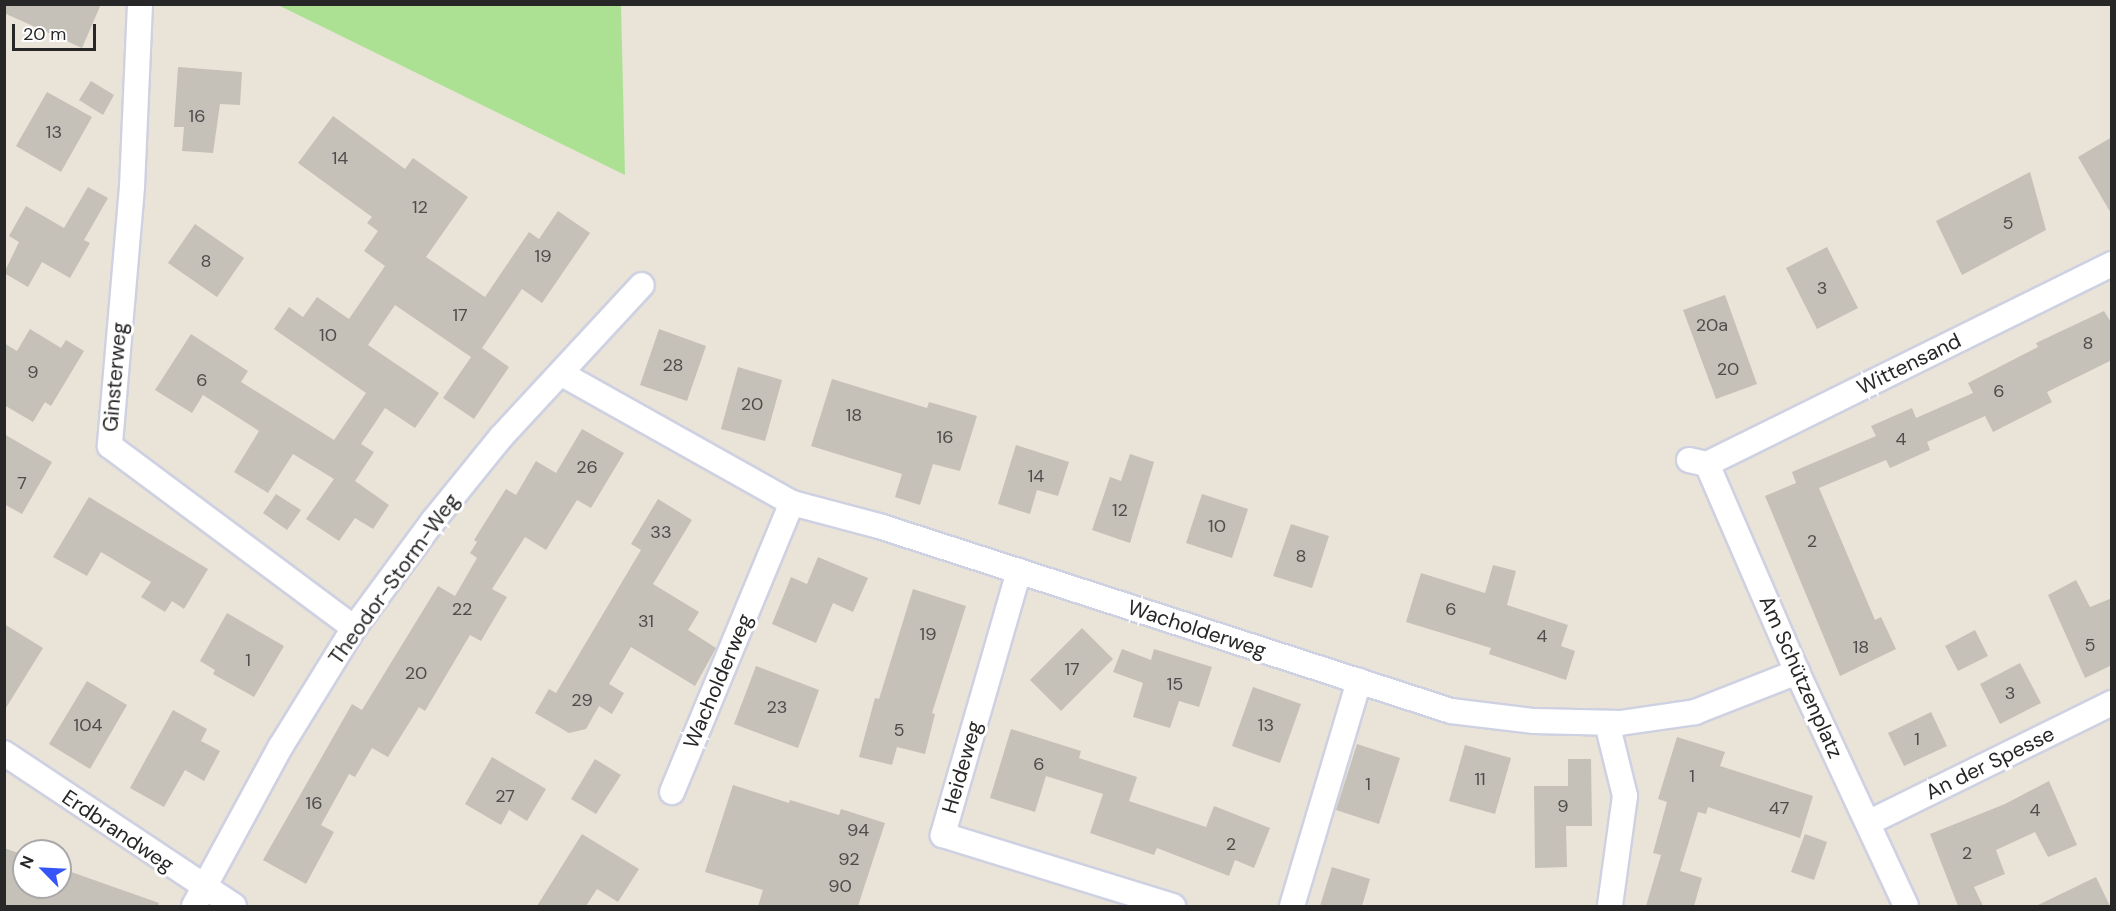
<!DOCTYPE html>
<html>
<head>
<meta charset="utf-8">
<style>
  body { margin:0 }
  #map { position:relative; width:2116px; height:911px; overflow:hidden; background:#eae3d8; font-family:"DM Sans",sans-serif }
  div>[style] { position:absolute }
  .green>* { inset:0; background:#ace194 }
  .building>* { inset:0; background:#c5c0b8 }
  .roads { filter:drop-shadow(2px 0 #ced1e1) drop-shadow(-2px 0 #ced1e1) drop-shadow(0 2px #ced1e1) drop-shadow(0 -2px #ced1e1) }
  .street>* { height:24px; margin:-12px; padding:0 12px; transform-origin:12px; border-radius:12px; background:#fff }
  span { translate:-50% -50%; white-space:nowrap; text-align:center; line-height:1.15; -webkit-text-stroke:6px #fff; paint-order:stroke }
  .number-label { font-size:18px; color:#4e4d4b }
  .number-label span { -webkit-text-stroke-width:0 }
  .street-label { font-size:21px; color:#272727 }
  .frame { position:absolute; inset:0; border:6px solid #272727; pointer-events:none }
  .north { position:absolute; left:12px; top:839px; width:60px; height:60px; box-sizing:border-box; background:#fff; border:2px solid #a9a9a9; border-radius:50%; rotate:294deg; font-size:16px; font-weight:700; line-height:24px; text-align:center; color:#272727 }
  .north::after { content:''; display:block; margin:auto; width:21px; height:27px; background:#3655f9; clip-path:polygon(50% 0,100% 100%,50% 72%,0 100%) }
  .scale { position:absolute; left:12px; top:24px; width:84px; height:27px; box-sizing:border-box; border:3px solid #272727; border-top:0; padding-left:8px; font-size:18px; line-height:21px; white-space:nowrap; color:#272727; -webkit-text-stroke:4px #fff; paint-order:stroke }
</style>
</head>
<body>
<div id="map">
  <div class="green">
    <div style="clip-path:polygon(278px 5px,621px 5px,625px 175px)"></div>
  </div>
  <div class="building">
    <div style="clip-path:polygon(4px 4px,101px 4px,82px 48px,4px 13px)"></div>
    <div style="clip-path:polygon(178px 67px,242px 72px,240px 105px,220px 104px,213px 153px,182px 151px,184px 127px,174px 127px)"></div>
    <div style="clip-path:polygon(91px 81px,114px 95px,103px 115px,79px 100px)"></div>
    <div style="clip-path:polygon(47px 92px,92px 117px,61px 172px,16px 146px)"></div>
    <div style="clip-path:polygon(333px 116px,405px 169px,413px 158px,468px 197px,426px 257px,485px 297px,529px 232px,539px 239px,558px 211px,590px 233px,542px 303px,522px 289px,482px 348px,509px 367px,474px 419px,443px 398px,471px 357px,395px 305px,368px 345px,439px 393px,415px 428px,385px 408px,361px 444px,374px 452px,355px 481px,389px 505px,373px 529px,355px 518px,339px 541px,306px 519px,334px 479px,293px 454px,268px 493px,234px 472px,259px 431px,203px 395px,192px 413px,155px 390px,191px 334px,248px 371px,241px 382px,334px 440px,366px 393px,274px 329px,289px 307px,303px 317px,317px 297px,349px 319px,385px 266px,364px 251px,378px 231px,367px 223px,372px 217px,298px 163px)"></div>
    <div style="clip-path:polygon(2112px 137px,2112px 215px,2078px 157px)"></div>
    <div style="clip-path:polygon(2030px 172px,2046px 230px,1962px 275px,1936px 221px)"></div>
    <div style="clip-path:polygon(88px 187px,108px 198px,84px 240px,90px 243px,70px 278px,42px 262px,28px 287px,4px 273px,19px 242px,9px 236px,26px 206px,64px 228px)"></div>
    <div style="clip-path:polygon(195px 224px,244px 258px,217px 297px,168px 263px)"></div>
    <div style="clip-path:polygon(1827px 247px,1858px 308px,1817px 329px,1786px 268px)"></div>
    <div style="clip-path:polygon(1725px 295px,1757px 384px,1716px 399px,1683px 310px)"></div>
    <div style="clip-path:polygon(2104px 311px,2112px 324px,2112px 360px,2047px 392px,2052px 402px,1993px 432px,1985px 416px,1927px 442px,1930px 450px,1890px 468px,1886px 460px,1819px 488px,1875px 620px,1881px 617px,1896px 649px,1840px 676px,1765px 496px,1796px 483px,1792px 472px,1876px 436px,1871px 426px,1912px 408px,1916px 418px,1973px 393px,1968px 383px,2038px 347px,2036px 343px)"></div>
    <div style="clip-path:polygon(30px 329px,61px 348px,66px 340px,84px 351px,51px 406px,45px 402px,33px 422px,4px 405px,4px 343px,17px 351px)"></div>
    <div style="clip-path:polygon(659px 329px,706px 346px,687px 401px,640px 385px)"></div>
    <div style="clip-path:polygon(738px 367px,782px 380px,765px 441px,721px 429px)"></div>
    <div style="clip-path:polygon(832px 379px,927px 408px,929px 402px,977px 416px,960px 471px,933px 464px,920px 505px,895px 497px,902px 474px,811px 446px)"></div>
    <div style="clip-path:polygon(582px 429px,624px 453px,591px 508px,577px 500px,546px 550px,525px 537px,492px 589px,507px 597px,481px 641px,470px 635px,425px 711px,419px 707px,388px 757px,372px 748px,355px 777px,349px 774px,321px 825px,334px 832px,306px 884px,263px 860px,352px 704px,362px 710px,438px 586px,455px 596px,477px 558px,470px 553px,477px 542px,474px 540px,506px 489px,516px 495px,536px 461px,556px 473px)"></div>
    <div style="clip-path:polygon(4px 434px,52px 462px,22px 514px,4px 504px)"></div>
    <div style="clip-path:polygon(1016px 445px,1069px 462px,1058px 496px,1037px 490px,1030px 514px,998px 504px)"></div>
    <div style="clip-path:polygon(1130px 454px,1154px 462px,1130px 543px,1092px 530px,1110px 477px,1121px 481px)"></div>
    <div style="clip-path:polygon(276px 494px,301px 510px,287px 530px,263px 513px)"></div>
    <div style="clip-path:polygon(1202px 494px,1248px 509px,1232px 558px,1186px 543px)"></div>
    <div style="clip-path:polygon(89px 497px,208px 569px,184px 609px,172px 601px,165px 612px,141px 597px,151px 582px,101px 552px,87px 576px,53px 557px)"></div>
    <div style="clip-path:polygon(658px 499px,692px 520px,653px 584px,699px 612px,688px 630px,716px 648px,695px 686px,631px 647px,609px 684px,624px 693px,612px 714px,599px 706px,586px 729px,569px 733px,535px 713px,549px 689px,556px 693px,641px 550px,631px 544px)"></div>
    <div style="clip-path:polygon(1291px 524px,1329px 536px,1312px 588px,1273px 576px)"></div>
    <div style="clip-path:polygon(818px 557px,868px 578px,853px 612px,833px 603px,816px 643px,772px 624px,791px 577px,807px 584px)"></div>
    <div style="clip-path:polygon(1493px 565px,1516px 571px,1507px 605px,1568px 625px,1561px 646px,1575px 651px,1566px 680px,1489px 654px,1491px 648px,1406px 622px,1421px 573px,1485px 593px)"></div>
    <div style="clip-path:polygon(2076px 580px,2090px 607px,2112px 598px,2112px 665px,2085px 678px,2048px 595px)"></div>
    <div style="clip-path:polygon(913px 589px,966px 606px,932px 713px,935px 714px,925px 754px,897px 747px,892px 765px,859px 757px,875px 698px,879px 699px)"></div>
    <div style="clip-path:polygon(227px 613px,284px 646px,254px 697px,213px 674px,215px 670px,200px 661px)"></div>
    <div style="clip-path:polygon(4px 624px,43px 648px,4px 711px)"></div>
    <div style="clip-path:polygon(1082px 628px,1113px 659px,1061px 711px,1030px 680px)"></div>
    <div style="clip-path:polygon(1975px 630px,1988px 656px,1958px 671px,1945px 646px)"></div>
    <div style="clip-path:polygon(1122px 649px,1151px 660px,1154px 649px,1212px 667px,1199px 707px,1179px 701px,1170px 728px,1133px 717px,1143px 683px,1113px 672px)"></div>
    <div style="clip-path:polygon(2020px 663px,2041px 703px,2000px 724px,1980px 684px)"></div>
    <div style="clip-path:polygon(756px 666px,819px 690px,798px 748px,734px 724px)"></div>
    <div style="clip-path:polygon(87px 681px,127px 705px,90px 769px,49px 744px)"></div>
    <div style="clip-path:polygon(1253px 687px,1301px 704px,1280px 763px,1232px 746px)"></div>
    <div style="clip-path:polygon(173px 710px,207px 729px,201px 741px,220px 751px,204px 781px,185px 770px,164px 807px,130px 788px)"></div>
    <div style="clip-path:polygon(1931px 712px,1947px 746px,1904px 766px,1888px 733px)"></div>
    <div style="clip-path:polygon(1011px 729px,1081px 751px,1079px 758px,1137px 777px,1129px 801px,1206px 827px,1214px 806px,1270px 828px,1254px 868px,1235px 860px,1229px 876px,1157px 848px,1154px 855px,1090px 833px,1103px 794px,1046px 776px,1035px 812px,990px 798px)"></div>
    <div style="clip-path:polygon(1677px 737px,1725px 752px,1720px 766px,1813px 796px,1800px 838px,1708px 807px,1706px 814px,1698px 812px,1680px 871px,1702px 878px,1694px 906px,1646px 906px,1661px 855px,1653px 853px,1667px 802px,1658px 799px)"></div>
    <div style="clip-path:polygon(1357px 744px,1400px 758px,1379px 824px,1336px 810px)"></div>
    <div style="clip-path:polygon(1465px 745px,1511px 758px,1495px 814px,1449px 801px)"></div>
    <div style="clip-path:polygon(492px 757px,546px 789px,527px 821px,509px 810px,501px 825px,465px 804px)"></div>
    <div style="clip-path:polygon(595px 759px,621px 775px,596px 814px,571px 799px)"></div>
    <div style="clip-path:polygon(1568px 759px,1591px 759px,1592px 826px,1566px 826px,1567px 867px,1535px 868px,1534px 786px,1568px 786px)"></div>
    <div style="clip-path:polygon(2049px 781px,2077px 845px,2048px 857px,2035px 832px,1996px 850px,2005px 874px,1974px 887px,1983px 906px,1958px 906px,1930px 834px,2005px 804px)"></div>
    <div style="clip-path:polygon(733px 785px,789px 803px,790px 800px,839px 815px,841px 809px,885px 823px,858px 906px,758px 906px,763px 890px,705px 872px)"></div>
    <div style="clip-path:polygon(582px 834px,639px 869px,618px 902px,597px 889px,586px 906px,537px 906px)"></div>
    <div style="clip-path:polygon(1805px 834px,1827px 842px,1814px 880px,1791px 872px)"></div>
    <div style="clip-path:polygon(4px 848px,24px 855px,24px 887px,60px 887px,60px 868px,159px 903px,158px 906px,4px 906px)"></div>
    <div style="clip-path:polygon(1332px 867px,1370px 879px,1362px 906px,1320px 906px)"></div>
    <div style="clip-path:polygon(2096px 877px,2110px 906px,2036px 906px)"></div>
  </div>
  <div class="roads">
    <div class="street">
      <div style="left:140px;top:4px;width:183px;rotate:92.5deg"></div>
      <div style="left:132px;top:187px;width:260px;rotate:94.9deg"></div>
      <div style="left:110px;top:446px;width:304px;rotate:36.7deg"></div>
      <div style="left:562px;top:374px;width:264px;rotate:29.3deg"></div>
      <div style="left:792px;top:503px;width:90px;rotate:14.8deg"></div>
      <div style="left:879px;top:526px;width:601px;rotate:17.92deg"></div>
      <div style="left:1451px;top:711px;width:84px;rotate:6.9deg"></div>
      <div style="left:1534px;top:721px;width:86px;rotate:1.3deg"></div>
      <div style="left:1620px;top:723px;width:76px;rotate:-8.3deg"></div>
      <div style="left:1695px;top:712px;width:110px;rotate:-21.4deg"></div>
      <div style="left:1689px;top:460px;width:18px;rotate:13deg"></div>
      <div style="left:1707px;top:464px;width:227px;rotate:66.6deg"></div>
      <div style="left:1797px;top:672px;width:258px;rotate:65deg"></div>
      <div style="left:1707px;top:464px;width:452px;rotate:-26.3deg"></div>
      <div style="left:1019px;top:571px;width:275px;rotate:106.1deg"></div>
      <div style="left:943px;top:835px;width:241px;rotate:17.2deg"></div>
      <div style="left:1607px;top:723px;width:75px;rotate:76.1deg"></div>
      <div style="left:1625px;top:796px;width:111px;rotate:97.8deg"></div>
      <div style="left:4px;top:753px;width:276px;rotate:33.6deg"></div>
      <div style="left:672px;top:792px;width:313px;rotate:-67.5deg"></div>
      <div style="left:1868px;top:823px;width:272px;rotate:-26.2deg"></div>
      <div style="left:194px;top:906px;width:182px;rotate:-61.5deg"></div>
      <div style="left:281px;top:746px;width:139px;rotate:-58.3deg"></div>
      <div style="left:354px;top:628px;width:133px;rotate:-53.6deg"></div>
      <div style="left:433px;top:521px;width:108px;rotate:-51deg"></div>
      <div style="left:501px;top:437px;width:207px;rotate:-47.2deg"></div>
      <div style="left:1292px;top:906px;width:235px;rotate:-73.4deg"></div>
    </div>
  </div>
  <div class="number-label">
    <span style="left:197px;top:116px">16</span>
    <span style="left:54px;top:132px">13</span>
    <span style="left:340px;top:158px">14</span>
    <span style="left:420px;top:207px">12</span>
    <span style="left:2008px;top:223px">5</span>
    <span style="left:543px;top:256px">19</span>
    <span style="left:206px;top:261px">8</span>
    <span style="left:1822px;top:288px">3</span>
    <span style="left:460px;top:315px">17</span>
    <span style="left:1712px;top:325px">20a</span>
    <span style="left:328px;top:335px">10</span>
    <span style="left:2088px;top:343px">8</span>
    <span style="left:673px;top:365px">28</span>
    <span style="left:1728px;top:369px">20</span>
    <span style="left:33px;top:372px">9</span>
    <span style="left:202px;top:380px">6</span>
    <span style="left:1999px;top:391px">6</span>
    <span style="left:752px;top:404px">20</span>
    <span style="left:854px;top:415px">18</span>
    <span style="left:945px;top:437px">16</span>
    <span style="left:1901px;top:439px">4</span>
    <span style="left:587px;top:467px">26</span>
    <span style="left:1036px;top:476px">14</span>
    <span style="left:22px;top:483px">7</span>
    <span style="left:1120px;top:510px">12</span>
    <span style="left:1217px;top:526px">10</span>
    <span style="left:661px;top:532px">33</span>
    <span style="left:1812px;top:541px">2</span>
    <span style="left:1301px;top:556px">8</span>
    <span style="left:462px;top:609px">22</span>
    <span style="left:1451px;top:609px">6</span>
    <span style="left:646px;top:621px">31</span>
    <span style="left:928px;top:634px">19</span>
    <span style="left:1542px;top:636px">4</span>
    <span style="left:2090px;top:645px">5</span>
    <span style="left:1861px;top:647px">18</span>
    <span style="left:248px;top:660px">1</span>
    <span style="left:1072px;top:669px">17</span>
    <span style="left:416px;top:673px">20</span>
    <span style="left:1175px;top:684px">15</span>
    <span style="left:2010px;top:693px">3</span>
    <span style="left:582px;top:700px">29</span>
    <span style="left:777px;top:707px">23</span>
    <span style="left:88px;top:725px">104</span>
    <span style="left:1266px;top:725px">13</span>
    <span style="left:899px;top:730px">5</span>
    <span style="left:1917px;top:739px">1</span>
    <span style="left:1039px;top:764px">6</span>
    <span style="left:1692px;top:776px">1</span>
    <span style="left:1480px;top:779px">11</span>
    <span style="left:1368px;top:784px">1</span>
    <span style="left:505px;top:796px">27</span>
    <span style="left:314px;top:803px">16</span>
    <span style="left:1563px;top:806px">9</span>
    <span style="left:1779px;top:808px">47</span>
    <span style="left:2035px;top:810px">4</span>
    <span style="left:858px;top:830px">94</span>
    <span style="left:1231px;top:844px">2</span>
    <span style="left:1967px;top:853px">2</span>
    <span style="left:849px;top:859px">92</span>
    <span style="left:840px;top:886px">90</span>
  </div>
  <div class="street-label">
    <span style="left:1909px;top:364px;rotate:-26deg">Wittensand</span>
    <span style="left:115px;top:377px;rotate:-85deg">Ginsterweg</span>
    <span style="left:394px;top:579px;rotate:-54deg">Theodor-Storm-Weg</span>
    <span style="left:1197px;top:629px;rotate:18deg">Wacholderweg</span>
    <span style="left:1801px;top:677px;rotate:66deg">Am Schützenplatz</span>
    <span style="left:718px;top:681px;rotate:-67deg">Wacholderweg</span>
    <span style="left:1990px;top:763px;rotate:-26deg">An der Spesse</span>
    <span style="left:962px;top:767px;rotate:-74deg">Heideweg</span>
    <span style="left:118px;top:831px;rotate:34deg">Erdbrandweg</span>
  </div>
  <div class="frame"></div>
  <div class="north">N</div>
  <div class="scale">20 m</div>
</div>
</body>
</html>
